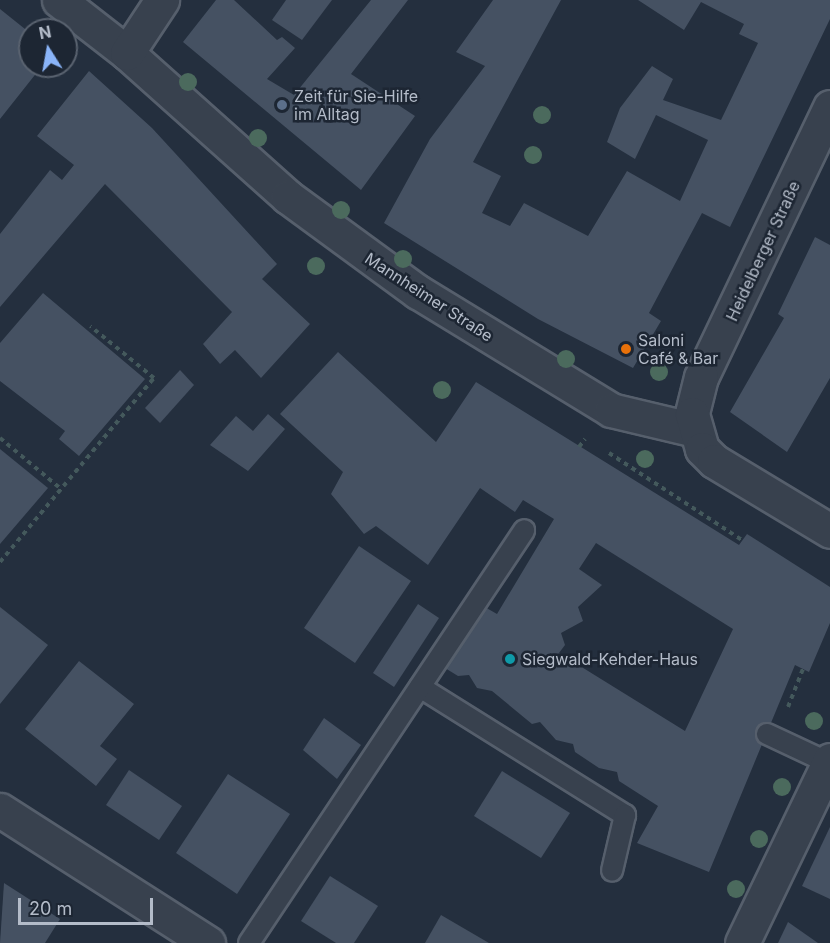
<!DOCTYPE html>
<html>
<head>
<meta charset="utf-8">
<style>
  body { margin:0 }
  #map { position:relative; width:830px; height:943px; overflow:hidden; background:#242f3e; font-family:Inter,sans-serif }
  div>[style] { position:absolute }
  .building>* { inset:0; background:#455162 }
  .path>* { height:4px; margin-top:-2px; transform-origin:0; background:repeating-linear-gradient(90deg,#44595c 0 4.5px,transparent 0 9px) }
  .roads { filter:drop-shadow(2px 0 #565f6c) drop-shadow(-2px 0 #565f6c) drop-shadow(0 2px #565f6c) drop-shadow(0 -2px #565f6c) }
  .service>* { height:20px; margin:-10px; padding:0 10px; transform-origin:10px; border-radius:10px; background:#38414e }
  .minor>* { height:33px; margin:-16.5px; padding:0 16.5px; transform-origin:16.5px; border-radius:16.5px; background:#38414e }
  .tertiary>* { height:33px; margin:-16.5px; padding:0 16.5px; transform-origin:16.5px; border-radius:16.5px; background:#38414e }
  .trees>* { width:18px; height:18px; margin:-9px; border-radius:50%; background:#4b6a5d }
  .dots>* { width:16px; height:16px; translate:-50% -50%; box-sizing:border-box; border:3px solid #1d2633; border-radius:50% }
  span { translate:-50% -50%; white-space:nowrap; text-align:center; line-height:1.15; -webkit-text-stroke:5px #1d2633; paint-order:stroke }
  .poi-label { font-size:16px; color:#b4bcc9 }
  .left { translate:0 -50%; text-align:left }
  .street-label { font-size:16px; color:#b4bcc9 }
  .north { position:absolute; left:18px; top:18px; width:60px; height:60px; box-sizing:border-box; background:#1d2633; border:2px solid #59626f; border-radius:50%; rotate:349deg; font-size:16px; font-weight:700; line-height:24px; text-align:center; color:#b4bcc9 }
  .north::after { content:''; display:block; margin:auto; width:21px; height:27px; background:#8ab4f8; clip-path:polygon(50% 0,100% 100%,50% 72%,0 100%) }
  .scale { position:absolute; left:18px; top:898px; width:135px; height:27px; box-sizing:border-box; border:3px solid #b4bcc9; border-top:0; padding-left:8px; font-size:18px; line-height:21px; white-space:nowrap; color:#b4bcc9; -webkit-text-stroke:4px #1d2633; paint-order:stroke }
</style>
</head>
<body>
<div id="map">
  <div class="building">
    <div style="clip-path:polygon(216px 0,234px 0,277px 40px,282px 37px,295px 48px,267px 79px,294px 95px,371px 0,408px 0,351px 74px,415px 116px,361px 190px,183px 42px)"></div>
    <div style="clip-path:polygon(286px 0,332px 0,302px 40px,272px 20px)"></div>
    <div style="clip-path:polygon(493px 0,561px 0,473px 162px,501px 176px,482px 213px,510px 226px,524px 203px,588px 236px,627px 171px,680px 201px,708px 140px,656px 115px,635px 159px,607px 142px,620px 108px,652px 66px,673px 79px,663px 100px,721px 120px,758px 43px,739px 34px,744px 24px,701px 2px,684px 30px,638px 0,830px 0,830px 19px,730px 227px,702px 213px,649px 313px,661px 321px,633px 368px,538px 319px,384px 223px,430px 139px,485px 66px,456px 52px)"></div>
    <div style="clip-path:polygon(0 9px,30px 33px,30px 66px,42px 66px,0 119px)"></div>
    <div style="clip-path:polygon(89px 71px,152px 128px,277px 264px,262px 279px,310px 324px,261px 378px,235px 350px,220px 364px,203px 344px,232px 312px,105px 184px,0 307px,0 234px,50px 170px,62px 180px,74px 165px,37px 136px)"></div>
    <div style="clip-path:polygon(815px 237px,830px 245px,830px 378px,787px 452px,730px 412px,784px 318px,778px 314px)"></div>
    <div style="clip-path:polygon(43px 293px,145px 379px,79px 456px,59px 439px,65px 431px,0 381px,0 343px)"></div>
    <div style="clip-path:polygon(evenodd,338px 352px,436px 442px,476px 382px,739px 545px,747px 534px,830px 587px,830px 623px,809px 672px,795px 665px,709px 872px,637px 843px,658px 806px,619px 781px,617px 772px,599px 768px,575px 752px,573px 744px,556px 740px,540px 722px,532px 724px,492px 691px,477px 688px,469px 675px,458px 676px,445px 668px,483px 606px,497px 614px,554px 519px,523px 500px,515px 512px,480px 488px,428px 565px,376px 526px,364px 534px,331px 494px,343px 472px,280px 414px,338px 352px,596px 543px,733px 629px,685px 731px,559px 653px,565px 645px,561px 633px,583px 621px,578px 607px,602px 585px,579px 569px,596px 543px)"></div>
    <div style="clip-path:polygon(180px 370px,194px 385px,160px 423px,145px 408px)"></div>
    <div style="clip-path:polygon(268px 414px,285px 429px,248px 471px,210px 445px,236px 416px,253px 431px)"></div>
    <div style="clip-path:polygon(0 449px,48px 488px,0 544px)"></div>
    <div style="clip-path:polygon(359px 546px,411px 581px,355px 663px,304px 628px)"></div>
    <div style="clip-path:polygon(418px 604px,439px 618px,394px 687px,373px 673px)"></div>
    <div style="clip-path:polygon(0 607px,48px 645px,0 704px)"></div>
    <div style="clip-path:polygon(79px 661px,134px 704px,100px 746px,117px 759px,96px 786px,25px 729px)"></div>
    <div style="clip-path:polygon(324px 718px,361px 745px,337px 779px,303px 750px)"></div>
    <div style="clip-path:polygon(129px 770px,182px 806px,159px 840px,106px 805px)"></div>
    <div style="clip-path:polygon(502px 771px,570px 813px,541px 858px,474px 816px)"></div>
    <div style="clip-path:polygon(228px 774px,290px 814px,237px 894px,176px 853px)"></div>
    <div style="clip-path:polygon(830px 827px,830px 899px,802px 886px)"></div>
    <div style="clip-path:polygon(330px 876px,378px 906px,354px 943px,336px 943px,301px 921px)"></div>
    <div style="clip-path:polygon(4px 883px,60px 919px,45px 943px,0 943px)"></div>
    <div style="clip-path:polygon(441px 915px,489px 943px,425px 943px)"></div>
    <div style="clip-path:polygon(788px 922px,818px 943px,778px 943px)"></div>
  </div>
  <div class="path">
    <div style="left:0;top:438px;width:80px;rotate:39.9deg"></div>
    <div style="left:579px;top:447px;width:10px;rotate:-53deg"></div>
    <div style="left:609px;top:453px;width:159px;rotate:33.2deg"></div>
    <div style="left:0;top:562px;width:240px;rotate:-50.1deg"></div>
    <div style="left:154px;top:378px;width:82px;rotate:-140.9deg"></div>
    <div style="left:788px;top:707px;width:41px;rotate:-68.5deg"></div>
  </div>
  <div class="roads">
    <div class="service">
      <div style="left:420px;top:687px;width:242px;rotate:32deg"></div>
      <div style="left:625px;top:815px;width:57px;rotate:103.1deg"></div>
      <div style="left:767px;top:734px;width:68px;rotate:25.1deg"></div>
      <div style="left:249px;top:943px;width:496px;rotate:-56.3deg"></div>
    </div>
    <div class="minor">
      <div style="left:59px;top:0;width:86px;rotate:37.9deg"></div>
      <div style="left:127px;top:53px;width:216px;rotate:41.8deg"></div>
      <div style="left:288px;top:197px;width:161px;rotate:36.2deg"></div>
      <div style="left:418px;top:292px;width:226px;rotate:31.4deg"></div>
      <div style="left:611px;top:410px;width:86px;rotate:13.4deg"></div>
      <div style="left:127px;top:53px;width:64px;rotate:-56.6deg"></div>
      <div style="left:0;top:810px;width:247px;rotate:32.6deg"></div>
    </div>
    <div class="tertiary">
      <div style="left:830px;top:107px;width:299px;rotate:115.5deg"></div>
      <div style="left:701px;top:377px;width:38px;rotate:104deg"></div>
      <div style="left:692px;top:414px;width:36px;rotate:74deg"></div>
      <div style="left:702px;top:449px;width:17px;rotate:45deg"></div>
      <div style="left:714px;top:461px;width:135px;rotate:31.1deg"></div>
      <div style="left:742px;top:943px;width:203px;rotate:-64.3deg"></div>
    </div>
  </div>
  <div class="trees">
    <div style="left:188px;top:82px"></div>
    <div style="left:542px;top:115px"></div>
    <div style="left:258px;top:138px"></div>
    <div style="left:533px;top:155px"></div>
    <div style="left:341px;top:210px"></div>
    <div style="left:403px;top:259px"></div>
    <div style="left:316px;top:266px"></div>
    <div style="left:566px;top:359px"></div>
    <div style="left:659px;top:372px"></div>
    <div style="left:442px;top:390px"></div>
    <div style="left:645px;top:459px"></div>
    <div style="left:814px;top:721px"></div>
    <div style="left:782px;top:787px"></div>
    <div style="left:759px;top:839px"></div>
    <div style="left:736px;top:889px"></div>
  </div>
  <div class="dots">
    <div style="left:282px;top:105px;background:#5c6f8a"></div>
    <div style="left:626px;top:349px;background:#e8710a"></div>
    <div style="left:510px;top:659px;background:#0f9aa8"></div>
  </div>
  <div class="poi-label">
    <span class="left" style="left:294px;top:105px">Zeit für Sie-Hilfe<br>im Alltag</span>
    <span class="left" style="left:638px;top:349px">Saloni<br>Café &amp; Bar</span>
    <span class="left" style="left:522px;top:659px">Siegwald-Kehder-Haus</span>
  </div>
  <div class="street-label">
    <span style="left:763px;top:251px;rotate:-65deg">Heidelberger Straße</span>
    <span style="left:429px;top:297px;rotate:33deg">Mannheimer Straße</span>
  </div>
  <div class="north">N</div>
  <div class="scale">20 m</div>
</div>
</body>
</html>
